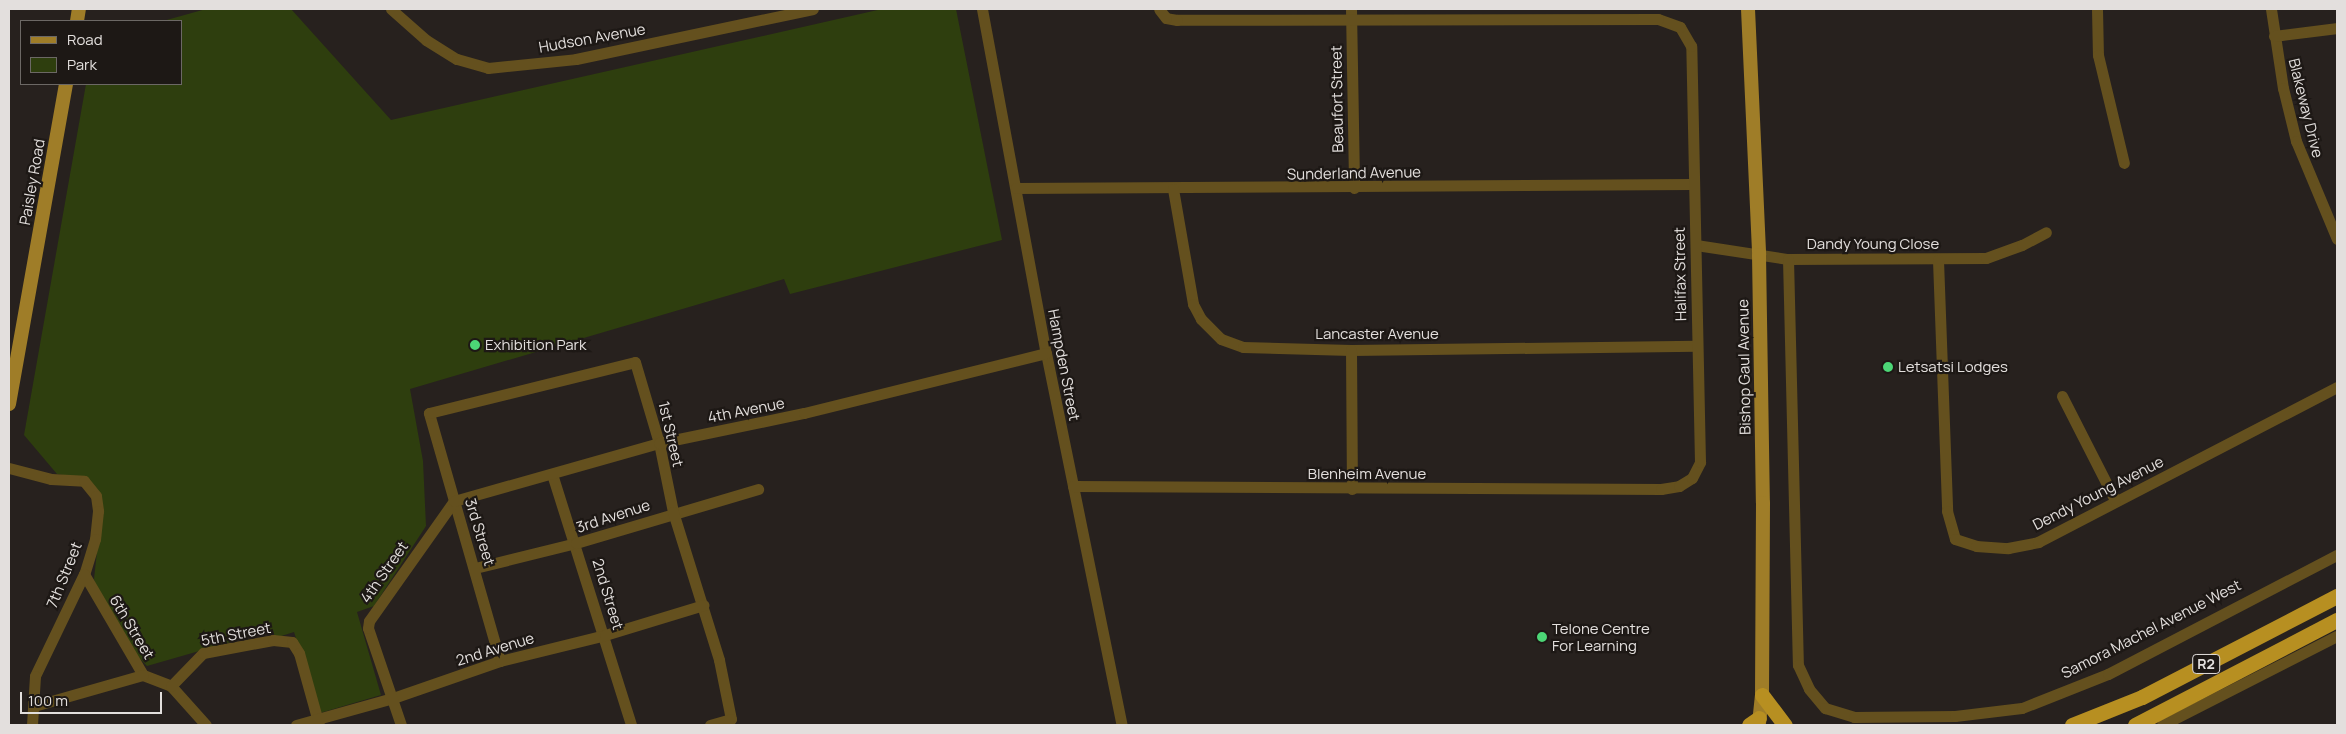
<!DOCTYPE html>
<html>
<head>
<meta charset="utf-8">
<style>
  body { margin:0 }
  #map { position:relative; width:2346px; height:734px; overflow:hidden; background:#27211e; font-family:Manrope,sans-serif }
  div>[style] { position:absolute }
  .green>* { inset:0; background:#2e3e0e }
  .minor>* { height:11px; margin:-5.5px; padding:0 5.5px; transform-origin:5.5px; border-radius:5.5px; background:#64501e }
  .major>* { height:14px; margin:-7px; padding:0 7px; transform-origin:7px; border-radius:7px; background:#9f7d28 }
  .highway>* { height:15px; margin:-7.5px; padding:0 7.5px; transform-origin:7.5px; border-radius:7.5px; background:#b78f21 }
  .dots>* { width:14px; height:14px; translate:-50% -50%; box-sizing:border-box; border:2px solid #1d1815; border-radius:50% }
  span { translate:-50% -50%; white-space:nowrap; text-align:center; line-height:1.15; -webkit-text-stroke:4.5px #1d1815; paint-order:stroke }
  .shield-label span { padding:1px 4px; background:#1d1815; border:1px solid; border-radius:4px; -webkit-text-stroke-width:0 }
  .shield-label { font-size:14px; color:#e3dfdd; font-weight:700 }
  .street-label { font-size:15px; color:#e3dfdd }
  .poi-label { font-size:15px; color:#e3dfdd }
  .left { translate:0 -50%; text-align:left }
  .frame { position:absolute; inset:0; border:10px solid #e3dfdd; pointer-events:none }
  .legend { position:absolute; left:20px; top:20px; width:162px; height:65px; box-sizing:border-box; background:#1d1815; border:1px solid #6c6865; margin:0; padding:6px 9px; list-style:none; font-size:15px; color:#e3dfdd }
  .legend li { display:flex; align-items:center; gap:10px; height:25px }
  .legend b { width:25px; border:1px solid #6c6865 }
  .scale { position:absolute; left:20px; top:692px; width:142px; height:22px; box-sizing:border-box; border:2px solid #e3dfdd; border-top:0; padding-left:6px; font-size:15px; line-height:18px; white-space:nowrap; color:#e3dfdd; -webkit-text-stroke:4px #1d1815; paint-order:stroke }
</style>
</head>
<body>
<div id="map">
  <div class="green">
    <div style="clip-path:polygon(206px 9px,291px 9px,391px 120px,882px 9px,956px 9px,1002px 240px,790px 294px,784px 279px,410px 389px,423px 461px,426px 526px,374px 606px,357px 612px,381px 695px,320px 713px,294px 632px,275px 638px,273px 630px,147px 666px,115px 633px,100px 602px,94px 579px,101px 515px,87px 479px,57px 474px,24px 435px,86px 84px,181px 84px,181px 21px,163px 21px)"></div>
  </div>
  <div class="minor">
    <div style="left:391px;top:9px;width:47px;rotate:41.5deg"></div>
    <div style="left:426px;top:40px;width:36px;rotate:32deg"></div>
    <div style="left:457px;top:59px;width:32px;rotate:16deg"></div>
    <div style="left:488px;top:68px;width:88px;rotate:-5.8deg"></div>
    <div style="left:576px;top:59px;width:242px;rotate:-11.9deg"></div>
    <div style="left:982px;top:9px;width:350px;rotate:79.5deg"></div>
    <div style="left:1046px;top:353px;width:380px;rotate:78.5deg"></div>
    <div style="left:1351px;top:9px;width:179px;rotate:89deg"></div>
    <div style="left:2097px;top:9px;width:46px;rotate:88.8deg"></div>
    <div style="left:2098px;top:55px;width:111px;rotate:76.5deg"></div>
    <div style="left:2271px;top:9px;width:80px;rotate:81.4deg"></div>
    <div style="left:2283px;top:88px;width:55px;rotate:76.2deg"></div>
    <div style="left:2296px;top:141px;width:106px;rotate:67.3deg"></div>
    <div style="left:2274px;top:36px;width:64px;rotate:-7.2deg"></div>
    <div style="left:1016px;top:188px;width:676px;rotate:-0.34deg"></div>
    <div style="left:1173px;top:189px;width:117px;rotate:80.1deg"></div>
    <div style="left:1193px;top:304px;width:17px;rotate:62deg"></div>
    <div style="left:1201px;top:319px;width:28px;rotate:45deg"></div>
    <div style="left:1221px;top:339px;width:23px;rotate:20deg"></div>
    <div style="left:1243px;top:347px;width:108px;rotate:1.6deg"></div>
    <div style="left:1351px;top:350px;width:345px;rotate:-0.7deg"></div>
    <div style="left:1696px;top:245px;width:93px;rotate:8.7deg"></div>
    <div style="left:1788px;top:259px;width:198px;rotate:-0.3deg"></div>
    <div style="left:1986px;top:258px;width:38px;rotate:-20deg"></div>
    <div style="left:2022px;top:245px;width:27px;rotate:-28deg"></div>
    <div style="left:1788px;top:259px;width:406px;rotate:88.6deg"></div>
    <div style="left:1798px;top:665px;width:26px;rotate:65deg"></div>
    <div style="left:1809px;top:689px;width:25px;rotate:50deg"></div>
    <div style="left:1825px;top:708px;width:30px;rotate:17deg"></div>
    <div style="left:1854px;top:717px;width:101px;rotate:-0.6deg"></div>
    <div style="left:1955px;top:716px;width:67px;rotate:-6.8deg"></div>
    <div style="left:2022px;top:708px;width:92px;rotate:-21.6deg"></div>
    <div style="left:2108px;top:674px;width:258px;rotate:-27.5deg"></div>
    <div style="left:1938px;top:260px;width:251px;rotate:87.9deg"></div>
    <div style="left:1947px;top:511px;width:29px;rotate:74deg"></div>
    <div style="left:1955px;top:539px;width:22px;rotate:18deg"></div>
    <div style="left:1976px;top:546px;width:32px;rotate:4deg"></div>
    <div style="left:2008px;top:548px;width:31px;rotate:-11deg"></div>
    <div style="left:2038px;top:542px;width:337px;rotate:-27.4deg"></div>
    <div style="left:1351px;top:350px;width:139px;rotate:89.6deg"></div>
    <div style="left:2062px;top:396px;width:117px;rotate:63deg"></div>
    <div style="left:9px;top:468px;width:43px;rotate:14.7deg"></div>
    <div style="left:51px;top:479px;width:33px;rotate:3deg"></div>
    <div style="left:84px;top:481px;width:19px;rotate:51deg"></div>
    <div style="left:96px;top:496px;width:15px;rotate:82deg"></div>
    <div style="left:98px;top:511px;width:28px;rotate:96deg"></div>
    <div style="left:95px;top:539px;width:37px;rotate:107deg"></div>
    <div style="left:84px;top:574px;width:113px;rotate:115.7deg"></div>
    <div style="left:35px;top:676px;width:49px;rotate:93.5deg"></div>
    <div style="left:552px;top:474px;width:263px;rotate:72.5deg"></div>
    <div style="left:1073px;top:486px;width:588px;rotate:0.29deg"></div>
    <div style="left:1661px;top:489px;width:18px;rotate:-9deg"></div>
    <div style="left:1679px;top:486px;width:15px;rotate:-32deg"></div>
    <div style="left:1692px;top:478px;width:18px;rotate:-63deg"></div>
    <div style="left:1700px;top:462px;width:416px;rotate:-91.2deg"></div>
    <div style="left:1691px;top:46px;width:22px;rotate:-120deg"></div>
    <div style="left:1680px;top:27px;width:23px;rotate:-160deg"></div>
    <div style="left:1658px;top:19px;width:481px;rotate:179.9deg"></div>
    <div style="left:1177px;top:20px;width:11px;rotate:-170deg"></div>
    <div style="left:1166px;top:18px;width:11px;rotate:-128deg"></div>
    <div style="left:475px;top:568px;width:104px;rotate:-13.9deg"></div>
    <div style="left:576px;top:543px;width:190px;rotate:-16.5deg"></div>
    <div style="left:84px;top:574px;width:117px;rotate:59.7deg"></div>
    <div style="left:143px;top:675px;width:30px;rotate:21deg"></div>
    <div style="left:171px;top:686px;width:52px;rotate:48.1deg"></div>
    <div style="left:500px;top:661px;width:258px;rotate:-106deg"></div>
    <div style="left:429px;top:413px;width:212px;rotate:-13.9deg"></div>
    <div style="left:635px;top:362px;width:84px;rotate:73.5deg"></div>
    <div style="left:659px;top:443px;width:70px;rotate:78.5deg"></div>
    <div style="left:673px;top:512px;width:155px;rotate:72.7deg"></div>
    <div style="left:719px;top:660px;width:60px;rotate:78.5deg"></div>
    <div style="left:731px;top:719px;width:22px;rotate:164deg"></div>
    <div style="left:171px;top:686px;width:46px;rotate:-45.9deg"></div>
    <div style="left:203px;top:653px;width:71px;rotate:-10.5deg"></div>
    <div style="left:273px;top:640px;width:19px;rotate:6deg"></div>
    <div style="left:292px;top:642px;width:13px;rotate:58deg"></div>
    <div style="left:299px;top:653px;width:75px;rotate:74.5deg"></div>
    <div style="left:34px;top:706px;width:113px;rotate:-15.9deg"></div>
    <div style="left:296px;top:725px;width:101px;rotate:-15.6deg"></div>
    <div style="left:393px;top:698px;width:113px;rotate:-19.1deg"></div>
    <div style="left:500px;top:661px;width:108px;rotate:-13.9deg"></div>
    <div style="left:605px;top:635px;width:103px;rotate:-16.9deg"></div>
    <div style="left:401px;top:725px;width:102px;rotate:-108.8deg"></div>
    <div style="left:368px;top:628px;width:7px;rotate:-82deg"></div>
    <div style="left:369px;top:621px;width:147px;rotate:-54.7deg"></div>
    <div style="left:454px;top:501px;width:213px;rotate:-15.8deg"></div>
    <div style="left:659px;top:443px;width:148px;rotate:-11.7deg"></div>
    <div style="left:804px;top:413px;width:249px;rotate:-13.9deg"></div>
    <div style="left:2162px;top:725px;width:196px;rotate:-27deg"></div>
  </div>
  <div class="major">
    <div style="left:1748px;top:9px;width:246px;rotate:87.4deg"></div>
    <div style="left:1759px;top:255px;width:248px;rotate:89.1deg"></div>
    <div style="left:1763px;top:503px;width:192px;rotate:90.3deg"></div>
    <div style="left:1762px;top:695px;width:30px;rotate:96deg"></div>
    <div style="left:77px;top:21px;width:12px;rotate:-81deg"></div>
    <div style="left:9px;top:404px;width:325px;rotate:-79.9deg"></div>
  </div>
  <div class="highway">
    <div style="left:1762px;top:695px;width:38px;rotate:53deg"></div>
    <div style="left:1749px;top:725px;width:12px;rotate:-35deg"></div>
    <div style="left:2072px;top:725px;width:75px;rotate:-21.8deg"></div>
    <div style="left:2142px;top:697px;width:220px;rotate:-27.4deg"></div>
    <div style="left:2135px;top:725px;width:228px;rotate:-27.5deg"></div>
  </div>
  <div class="dots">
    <div style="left:475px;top:345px;background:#4cd676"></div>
    <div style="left:1888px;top:367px;background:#4cd676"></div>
    <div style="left:1542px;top:637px;background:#4cd676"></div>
  </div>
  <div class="shield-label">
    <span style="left:2206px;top:664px">R2</span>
  </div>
  <div class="street-label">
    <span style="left:592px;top:38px;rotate:-10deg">Hudson Avenue</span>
    <span style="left:1337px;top:99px;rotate:-91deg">Beaufort Street</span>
    <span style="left:2306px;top:108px;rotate:76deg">Blakeway Drive</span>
    <span style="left:1354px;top:173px;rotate:-1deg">Sunderland Avenue</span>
    <span style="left:32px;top:182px;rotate:-80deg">Paisley Road</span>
    <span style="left:1873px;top:244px">Dandy Young Close</span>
    <span style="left:1680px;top:274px;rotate:-91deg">Halifax Street</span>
    <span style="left:1377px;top:334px">Lancaster Avenue</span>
    <span style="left:1064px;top:365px;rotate:79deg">Hampden Street</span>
    <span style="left:1744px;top:367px;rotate:-91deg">Bishop Gaul Avenue</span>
    <span style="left:746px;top:410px;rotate:-11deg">4th Avenue</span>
    <span style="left:671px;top:434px;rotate:77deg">1st Street</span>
    <span style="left:1367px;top:474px">Blenheim Avenue</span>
    <span style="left:2098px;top:493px;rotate:-27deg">Dendy Young Avenue</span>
    <span style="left:613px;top:516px;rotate:-18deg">3rd Avenue</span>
    <span style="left:480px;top:532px;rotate:73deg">3rd Street</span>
    <span style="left:384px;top:572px;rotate:-55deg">4th Street</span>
    <span style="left:64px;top:575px;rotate:-68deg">7th Street</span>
    <span style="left:608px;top:594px;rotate:73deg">2nd Street</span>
    <span style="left:132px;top:627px;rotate:59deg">6th Street</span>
    <span style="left:2151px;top:629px;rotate:-27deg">Samora Machel Avenue West</span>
    <span style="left:236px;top:634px;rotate:-11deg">5th Street</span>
    <span style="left:495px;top:649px;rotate:-17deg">2nd Avenue</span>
  </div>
  <div class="poi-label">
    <span class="left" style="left:485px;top:345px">Exhibition Park</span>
    <span class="left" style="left:1898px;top:367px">Letsatsi Lodges</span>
    <span class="left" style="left:1552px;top:637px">Telone Centre<br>For Learning</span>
  </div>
  <div class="frame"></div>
  <ul class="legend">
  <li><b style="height:6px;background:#9f7d28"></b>Road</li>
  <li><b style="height:14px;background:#2e3e0e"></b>Park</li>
  </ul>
  <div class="scale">100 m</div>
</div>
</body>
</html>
